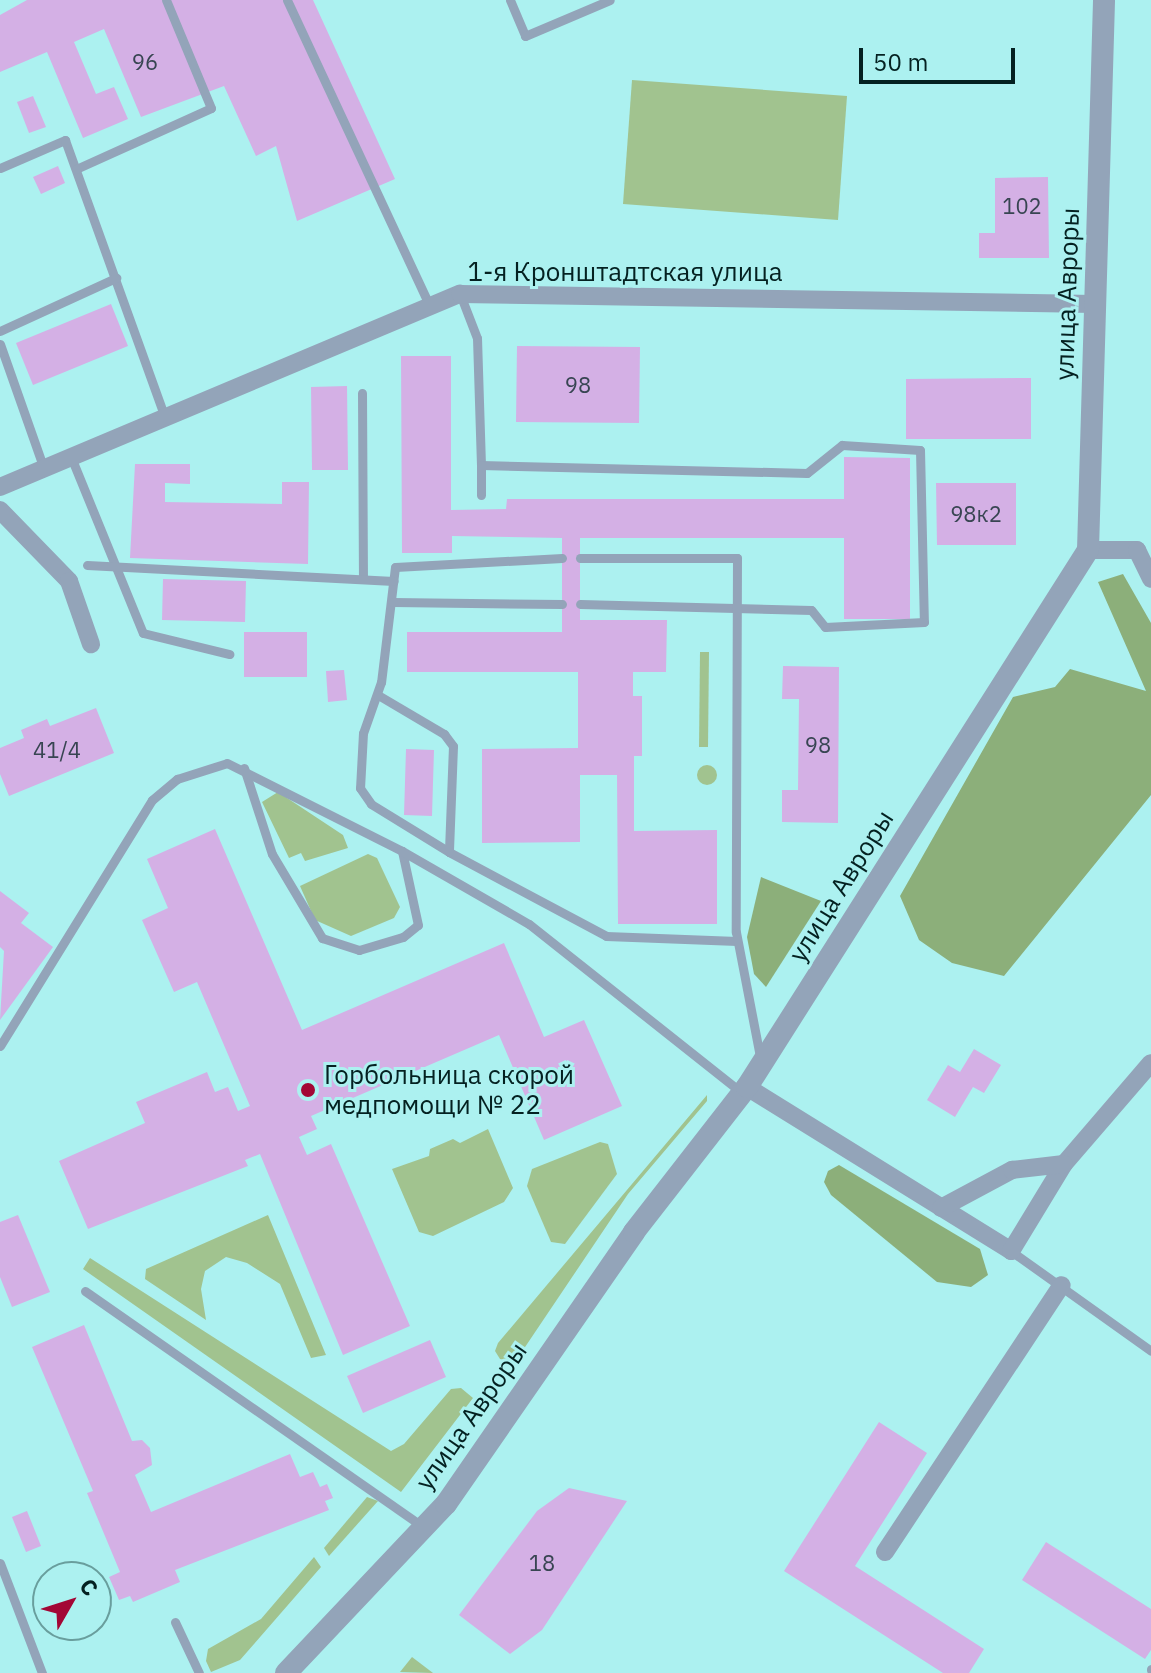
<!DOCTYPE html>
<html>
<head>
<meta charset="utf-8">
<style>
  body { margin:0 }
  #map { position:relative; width:1151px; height:1673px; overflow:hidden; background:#acf1f0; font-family:"IBM Plex Sans",sans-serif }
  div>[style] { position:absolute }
  .green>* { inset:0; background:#a1c38f }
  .round { border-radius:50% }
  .forest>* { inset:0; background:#8caf7a }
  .building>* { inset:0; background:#d4b0e5 }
  .service>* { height:9px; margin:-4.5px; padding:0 4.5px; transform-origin:4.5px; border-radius:4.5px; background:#93a4b9 }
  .minor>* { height:18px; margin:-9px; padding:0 9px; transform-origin:9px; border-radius:9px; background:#93a4b9 }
  .tertiary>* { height:22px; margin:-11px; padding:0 11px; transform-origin:11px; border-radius:11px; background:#93a4b9 }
  .dots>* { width:22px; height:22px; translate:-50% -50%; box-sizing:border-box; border:4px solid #acf1f0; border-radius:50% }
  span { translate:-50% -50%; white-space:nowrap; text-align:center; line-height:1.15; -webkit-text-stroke:6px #acf1f0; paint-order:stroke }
  .number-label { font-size:22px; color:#384552 }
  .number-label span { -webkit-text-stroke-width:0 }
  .street-label { font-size:26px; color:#042121 }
  .poi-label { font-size:26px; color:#042121 }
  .left { translate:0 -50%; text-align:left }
  .north { position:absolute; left:32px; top:1561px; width:80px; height:80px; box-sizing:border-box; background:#acf1f0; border:2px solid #699e9d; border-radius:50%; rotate:51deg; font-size:22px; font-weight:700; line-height:32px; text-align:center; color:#042121 }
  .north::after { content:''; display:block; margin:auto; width:28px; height:36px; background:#a30635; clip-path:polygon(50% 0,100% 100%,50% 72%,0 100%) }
  .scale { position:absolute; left:859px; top:48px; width:156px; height:36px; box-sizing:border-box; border:4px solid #042121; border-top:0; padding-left:10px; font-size:24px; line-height:28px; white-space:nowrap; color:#042121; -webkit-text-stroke:6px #acf1f0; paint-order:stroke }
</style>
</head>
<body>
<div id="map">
  <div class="green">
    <div style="clip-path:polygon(632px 80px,847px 96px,838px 220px,623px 204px)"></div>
    <div style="clip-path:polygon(700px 652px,709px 652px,708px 747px,699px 747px)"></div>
    <div class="round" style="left:697px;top:765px;width:20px;height:20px"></div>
    <div style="clip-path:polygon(278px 792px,343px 835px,348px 848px,305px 861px,301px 853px,289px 858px,262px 802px)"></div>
    <div style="clip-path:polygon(368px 854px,377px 858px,400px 907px,394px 918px,351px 936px,315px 920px,300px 886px)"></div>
    <div style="clip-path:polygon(707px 1095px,707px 1101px,628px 1194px,515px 1362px,500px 1359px,495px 1351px,498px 1343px)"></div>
    <div style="clip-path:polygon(488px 1129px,513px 1188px,504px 1202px,433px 1236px,419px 1232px,392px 1169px,429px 1156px,430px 1149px,453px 1139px,460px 1143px)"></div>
    <div style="clip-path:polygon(600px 1142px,608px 1144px,617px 1174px,565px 1244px,551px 1242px,527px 1186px,532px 1169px)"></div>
    <div style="clip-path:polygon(268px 1215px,326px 1355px,311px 1358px,280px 1284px,247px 1263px,226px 1257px,205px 1271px,201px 1289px,206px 1320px,145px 1279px,146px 1269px)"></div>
    <div style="clip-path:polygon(90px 1258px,391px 1451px,404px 1444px,451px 1389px,461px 1388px,473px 1398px,401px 1492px,83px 1269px)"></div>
    <div style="clip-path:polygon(367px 1497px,378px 1501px,329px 1556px,324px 1548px)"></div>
    <div style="clip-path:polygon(314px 1557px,321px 1567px,240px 1660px,211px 1672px,206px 1661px,208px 1649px,261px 1619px)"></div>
    <div style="clip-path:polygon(412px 1657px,433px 1673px,400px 1672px)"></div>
  </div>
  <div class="forest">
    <div style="clip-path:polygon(1123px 574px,1151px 623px,1151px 795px,1004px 976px,952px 963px,919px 940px,900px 896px,1013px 697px,1055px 687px,1070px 669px,1146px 691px,1098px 582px)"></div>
    <div style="clip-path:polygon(761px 877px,821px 901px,766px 987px,754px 974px,747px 937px)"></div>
    <div style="clip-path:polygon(839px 1165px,980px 1249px,988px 1275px,971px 1287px,937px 1282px,831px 1195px,824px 1182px,828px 1171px)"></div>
  </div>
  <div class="building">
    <div style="clip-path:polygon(27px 0,313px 0,395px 179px,297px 221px,276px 146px,256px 156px,224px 86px,141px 117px,104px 29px,74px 42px,96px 94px,114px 87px,128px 119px,83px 138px,47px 52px,0 72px,0 15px)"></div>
    <div style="clip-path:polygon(33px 96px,46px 127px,29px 133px,17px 102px)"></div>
    <div style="clip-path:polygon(58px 166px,65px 183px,41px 194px,33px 177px)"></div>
    <div style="clip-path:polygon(1048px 177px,1049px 258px,979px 258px,979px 233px,995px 233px,995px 178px)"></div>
    <div style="clip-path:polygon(111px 304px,128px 346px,33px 385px,16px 343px)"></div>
    <div style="clip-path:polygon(517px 346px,640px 347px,639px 423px,516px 422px)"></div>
    <div style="clip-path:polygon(401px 356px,451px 356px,451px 510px,506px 509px,507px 499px,844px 499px,844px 457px,910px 458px,910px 619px,844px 619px,844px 538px,580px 538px,580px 620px,667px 620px,666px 672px,633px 672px,633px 696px,642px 696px,642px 756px,634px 756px,634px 831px,717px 830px,717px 924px,618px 924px,617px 775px,580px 775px,580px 842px,482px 843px,482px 749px,578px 748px,578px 672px,407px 672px,407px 632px,562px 632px,562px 538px,452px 536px,452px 553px,402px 553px)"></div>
    <div style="clip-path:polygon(1031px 378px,1031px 439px,906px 439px,906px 379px)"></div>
    <div style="clip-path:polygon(347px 386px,348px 470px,312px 470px,311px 387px)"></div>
    <div style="clip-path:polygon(135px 464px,190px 464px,190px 484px,165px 483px,165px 502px,282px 504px,282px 482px,309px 482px,308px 564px,130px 558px)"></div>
    <div style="clip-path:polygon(936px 483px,1016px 483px,1016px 545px,937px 545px)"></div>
    <div style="clip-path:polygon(163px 579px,246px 581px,245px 622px,162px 620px)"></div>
    <div style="clip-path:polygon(244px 632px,307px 632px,307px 677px,244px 677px)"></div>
    <div style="clip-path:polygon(783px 666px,839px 667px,838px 823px,782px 822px,782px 790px,798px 790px,799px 699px,782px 699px)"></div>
    <div style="clip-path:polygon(344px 670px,347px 700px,328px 702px,326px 671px)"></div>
    <div style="clip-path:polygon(96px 708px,114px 753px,9px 796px,0 774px,0 748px,24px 738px,21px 730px,47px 719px,50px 726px)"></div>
    <div style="clip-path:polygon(406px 749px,434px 750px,432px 816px,404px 815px)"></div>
    <div style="clip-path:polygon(215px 829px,302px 1030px,504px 943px,544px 1037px,584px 1020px,622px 1106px,544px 1140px,499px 1035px,311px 1116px,317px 1129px,299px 1137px,307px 1155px,331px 1144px,410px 1326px,343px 1355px,260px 1154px,245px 1160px,248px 1166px,88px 1229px,59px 1161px,145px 1123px,136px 1102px,207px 1072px,215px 1092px,228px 1087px,238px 1111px,250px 1106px,197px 982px,174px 992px,142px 920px,168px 908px,147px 859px)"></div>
    <div style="clip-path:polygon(0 891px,29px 913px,21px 923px,53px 947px,0 1020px,4px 951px,0 947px)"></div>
    <div style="clip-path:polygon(974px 1049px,1001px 1065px,984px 1093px,973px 1087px,955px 1117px,927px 1100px,948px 1065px,960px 1072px)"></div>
    <div style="clip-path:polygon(18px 1215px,50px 1292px,12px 1307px,0 1277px,0 1222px)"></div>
    <div style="clip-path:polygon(84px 1325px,132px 1441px,142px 1440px,150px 1448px,152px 1465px,135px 1475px,151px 1512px,290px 1454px,300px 1477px,313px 1472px,320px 1487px,327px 1484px,333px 1498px,325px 1501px,329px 1510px,175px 1570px,180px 1582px,133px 1602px,130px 1596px,119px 1600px,109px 1577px,120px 1572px,87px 1493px,93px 1491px,32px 1347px)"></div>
    <div style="clip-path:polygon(430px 1340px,446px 1377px,363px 1413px,347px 1376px)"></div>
    <div style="clip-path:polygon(879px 1422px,927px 1453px,855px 1566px,984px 1649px,969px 1673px,943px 1673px,784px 1571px)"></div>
    <div style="clip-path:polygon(569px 1488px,627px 1501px,542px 1630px,510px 1654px,459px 1615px,537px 1511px)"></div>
    <div style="clip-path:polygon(27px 1511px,41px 1546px,26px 1552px,12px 1517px)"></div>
    <div style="clip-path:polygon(1046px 1542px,1151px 1609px,1151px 1650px,1145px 1659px,1022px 1580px)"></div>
  </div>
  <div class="service">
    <div style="left:287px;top:0;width:339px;rotate:65deg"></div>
    <div style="left:510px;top:0;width:39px;rotate:67deg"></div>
    <div style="left:525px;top:36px;width:92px;rotate:-23deg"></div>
    <div style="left:0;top:168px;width:71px;rotate:-23.3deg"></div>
    <div style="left:65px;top:140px;width:295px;rotate:70.2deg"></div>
    <div style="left:76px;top:169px;width:148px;rotate:-24.3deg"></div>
    <div style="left:211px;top:108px;width:117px;rotate:-112.6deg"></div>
    <div style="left:460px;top:294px;width:47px;rotate:68.9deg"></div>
    <div style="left:477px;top:338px;width:127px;rotate:88.2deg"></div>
    <div style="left:481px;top:465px;width:326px;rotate:1.4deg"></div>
    <div style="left:807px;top:473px;width:45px;rotate:-38.7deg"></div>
    <div style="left:842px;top:445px;width:78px;rotate:3.7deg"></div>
    <div style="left:920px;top:450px;width:172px;rotate:88.7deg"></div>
    <div style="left:924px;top:622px;width:99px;rotate:177.1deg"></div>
    <div style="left:825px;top:627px;width:22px;rotate:-129deg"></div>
    <div style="left:811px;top:610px;width:231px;rotate:-178.5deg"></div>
    <div style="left:0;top:331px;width:128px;rotate:-24.6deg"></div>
    <div style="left:0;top:344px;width:133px;rotate:70.6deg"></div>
    <div style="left:362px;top:393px;width:186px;rotate:89.7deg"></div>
    <div style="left:71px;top:457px;width:190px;rotate:67.8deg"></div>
    <div style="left:143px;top:633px;width:89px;rotate:13.7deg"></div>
    <div style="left:481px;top:495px;width:30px;rotate:-90deg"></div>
    <div style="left:562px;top:558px;width:167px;rotate:176.9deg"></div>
    <div style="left:395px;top:567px;width:116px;rotate:96.9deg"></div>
    <div style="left:381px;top:682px;width:54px;rotate:109.4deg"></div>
    <div style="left:363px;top:733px;width:55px;rotate:93.1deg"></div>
    <div style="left:360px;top:788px;width:19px;rotate:55deg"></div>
    <div style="left:371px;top:804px;width:92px;rotate:31.6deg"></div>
    <div style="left:449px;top:852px;width:178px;rotate:28.1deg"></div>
    <div style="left:606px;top:936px;width:131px;rotate:2.2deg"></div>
    <div style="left:580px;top:558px;width:157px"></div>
    <div style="left:737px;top:558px;width:374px;rotate:90.2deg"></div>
    <div style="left:736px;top:932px;width:127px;rotate:79.1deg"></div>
    <div style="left:87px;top:565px;width:307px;rotate:3deg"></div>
    <div style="left:393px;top:602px;width:169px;rotate:0.7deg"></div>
    <div style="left:378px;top:695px;width:77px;rotate:30.6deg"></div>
    <div style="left:444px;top:734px;width:15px;rotate:53deg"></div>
    <div style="left:453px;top:746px;width:106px;rotate:92.2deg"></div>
    <div style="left:244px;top:768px;width:90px;rotate:72deg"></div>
    <div style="left:272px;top:854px;width:98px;rotate:59.2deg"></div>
    <div style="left:322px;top:938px;width:39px;rotate:18deg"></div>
    <div style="left:359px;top:950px;width:46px;rotate:-16.5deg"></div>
    <div style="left:403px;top:937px;width:19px;rotate:-39deg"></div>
    <div style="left:418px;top:925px;width:76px;rotate:-102.2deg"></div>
    <div style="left:0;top:1046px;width:289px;rotate:-58.3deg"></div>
    <div style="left:152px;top:800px;width:33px;rotate:-40deg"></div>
    <div style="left:177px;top:779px;width:52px;rotate:-17.7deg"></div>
    <div style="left:227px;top:763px;width:196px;rotate:26.7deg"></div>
    <div style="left:402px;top:851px;width:146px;rotate:29.9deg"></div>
    <div style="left:529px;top:924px;width:272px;rotate:38.4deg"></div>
    <div style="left:1011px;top:1251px;width:172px;rotate:35.5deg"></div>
    <div style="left:85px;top:1291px;width:412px;rotate:34.9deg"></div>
    <div style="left:0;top:1563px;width:118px;rotate:69.1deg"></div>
    <div style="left:175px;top:1622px;width:56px;rotate:64.8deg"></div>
    <div style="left:1151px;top:1669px;width:1px;rotate:90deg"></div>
  </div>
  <div class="minor">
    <div style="left:0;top:487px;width:499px;rotate:-22.8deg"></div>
    <div style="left:460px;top:294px;width:635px;rotate:0.9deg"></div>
    <div style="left:0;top:510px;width:99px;rotate:45.8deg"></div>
    <div style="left:69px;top:581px;width:67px;rotate:70.8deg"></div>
    <div style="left:1088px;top:550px;width:49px"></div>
    <div style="left:1137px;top:550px;width:32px;rotate:64deg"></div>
    <div style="left:747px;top:1087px;width:311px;rotate:31.8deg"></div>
    <div style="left:1011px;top:1251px;width:102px;rotate:-58.7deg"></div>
    <div style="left:1064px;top:1164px;width:133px;rotate:-49.3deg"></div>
    <div style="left:941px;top:1208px;width:81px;rotate:-28.2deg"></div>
    <div style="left:1012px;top:1170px;width:52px;rotate:-6.6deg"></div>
    <div style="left:885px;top:1552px;width:320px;rotate:-56.5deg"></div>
  </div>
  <div class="tertiary">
    <div style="left:286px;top:1673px;width:233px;rotate:-46.6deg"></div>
    <div style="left:446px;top:1504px;width:331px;rotate:-55.3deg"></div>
    <div style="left:634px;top:1232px;width:184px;rotate:-52.1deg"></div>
    <div style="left:747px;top:1087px;width:636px;rotate:-57.58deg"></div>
    <div style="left:1088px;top:550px;width:550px;rotate:-88.33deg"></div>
  </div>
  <div class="dots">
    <div style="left:308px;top:1090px;background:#a30635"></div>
  </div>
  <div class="number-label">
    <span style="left:145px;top:62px">96</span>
    <span style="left:1022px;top:206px">102</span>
    <span style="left:578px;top:385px">98</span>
    <span style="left:976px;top:514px">98к2</span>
    <span style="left:818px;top:745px">98</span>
    <span style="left:57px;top:750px">41/4</span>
    <span style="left:542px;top:1563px">18</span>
  </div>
  <div class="street-label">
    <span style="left:625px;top:272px">1-я Кронштадтская улица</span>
    <span style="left:1067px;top:294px;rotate:-88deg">улица Авроры</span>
    <span style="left:841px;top:886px;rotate:-58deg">улица Авроры</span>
    <span style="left:471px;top:1416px;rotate:-55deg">улица Авроры</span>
  </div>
  <div class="poi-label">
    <span class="left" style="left:324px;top:1090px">Горбольница скорой<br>медпомощи № 22</span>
  </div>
  <div class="north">С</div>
  <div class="scale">50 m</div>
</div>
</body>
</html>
